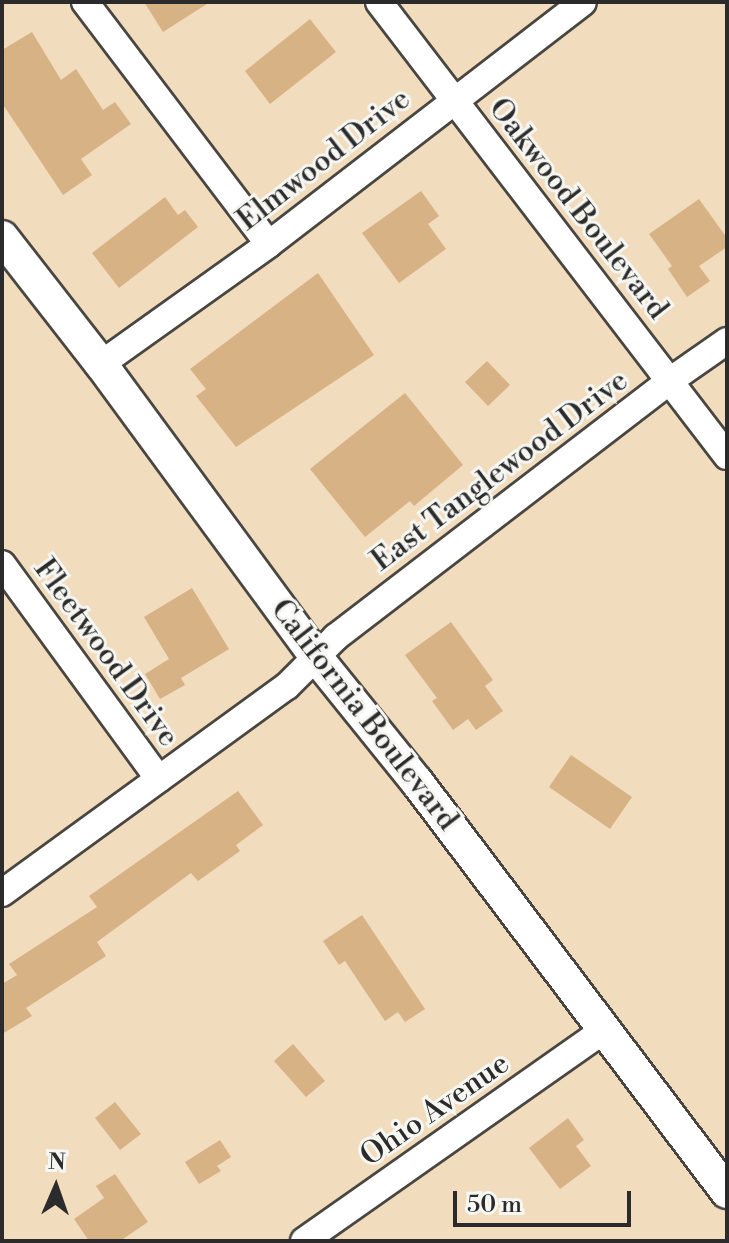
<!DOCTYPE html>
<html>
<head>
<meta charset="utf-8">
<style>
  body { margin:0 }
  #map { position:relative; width:729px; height:1243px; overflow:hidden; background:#f2dcbe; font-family:"Libre Bodoni",serif }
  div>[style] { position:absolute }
  .building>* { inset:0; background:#d7b284 }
  .roads { filter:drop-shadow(2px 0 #494641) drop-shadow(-2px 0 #494641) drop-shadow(0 2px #494641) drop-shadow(0 -2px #494641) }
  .minor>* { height:26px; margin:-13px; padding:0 13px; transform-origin:13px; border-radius:13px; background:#fff }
  .tertiary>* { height:32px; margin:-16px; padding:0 16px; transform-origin:16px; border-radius:16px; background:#fff }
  span { translate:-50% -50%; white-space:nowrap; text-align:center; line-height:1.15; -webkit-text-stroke:6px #f6f6f2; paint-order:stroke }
  .street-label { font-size:30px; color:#2b2b2b }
  .frame { position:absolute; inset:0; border:4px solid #2b2b2b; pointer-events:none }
  .north { position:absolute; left:16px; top:1147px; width:80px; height:80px; -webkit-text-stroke:6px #f6f6f2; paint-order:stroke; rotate:2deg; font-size:22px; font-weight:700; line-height:32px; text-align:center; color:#2b2b2b }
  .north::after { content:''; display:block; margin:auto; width:28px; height:36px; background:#2b2b2b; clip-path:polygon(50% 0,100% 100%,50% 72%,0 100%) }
  .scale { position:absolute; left:453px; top:1191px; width:178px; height:36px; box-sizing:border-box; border:4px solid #2b2b2b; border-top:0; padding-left:10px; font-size:24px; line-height:28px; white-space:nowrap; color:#2b2b2b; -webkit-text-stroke:6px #f6f6f2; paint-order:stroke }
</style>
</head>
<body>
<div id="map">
  <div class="building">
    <div style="clip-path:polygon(144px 2px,210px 2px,163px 32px)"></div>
    <div style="clip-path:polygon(310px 19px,336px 52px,270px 104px,245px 71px)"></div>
    <div style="clip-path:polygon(32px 32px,61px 80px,76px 69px,103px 110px,115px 102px,131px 124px,81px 159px,92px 175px,63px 195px,2px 103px,2px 50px)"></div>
    <div style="clip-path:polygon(421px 191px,439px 216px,428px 224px,446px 249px,399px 283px,362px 233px)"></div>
    <div style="clip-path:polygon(165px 197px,178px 215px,185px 210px,198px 227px,119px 288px,92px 253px)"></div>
    <div style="clip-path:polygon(699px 199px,727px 238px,727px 247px,699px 266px,710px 281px,687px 297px,668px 269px,672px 266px,649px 234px)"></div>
    <div style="clip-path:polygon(318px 273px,374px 355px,236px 447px,196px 396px,206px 389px,190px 369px)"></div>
    <div style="clip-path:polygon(487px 361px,510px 385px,488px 406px,465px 382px)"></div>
    <div style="clip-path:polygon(405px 393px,463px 465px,414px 506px,410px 501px,365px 537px,310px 469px)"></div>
    <div style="clip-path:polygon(192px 588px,229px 649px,181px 678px,185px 685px,160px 699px,145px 674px,169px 659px,144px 617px)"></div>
    <div style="clip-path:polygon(451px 622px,493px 680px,485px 686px,503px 711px,476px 730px,468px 719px,453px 730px,432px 701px,437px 698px,405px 655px)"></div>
    <div style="clip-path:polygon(571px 755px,632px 797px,610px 829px,549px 787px)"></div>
    <div style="clip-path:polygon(238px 791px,263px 825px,236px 845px,240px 851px,198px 881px,191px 873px,97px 942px,106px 956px,26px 1008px,32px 1016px,2px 1034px,2px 984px,17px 975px,9px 964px,97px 907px,89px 896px)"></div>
    <div style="clip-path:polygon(362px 915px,425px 1009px,405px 1022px,398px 1012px,385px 1021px,345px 961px,339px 965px,323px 941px)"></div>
    <div style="clip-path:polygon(293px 1044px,325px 1081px,306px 1097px,274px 1061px)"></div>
    <div style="clip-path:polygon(115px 1102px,141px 1134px,120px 1150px,95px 1118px)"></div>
    <div style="clip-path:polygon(568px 1118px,584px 1140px,576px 1146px,591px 1166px,560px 1189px,529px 1148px)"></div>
    <div style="clip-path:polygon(220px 1140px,231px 1157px,217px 1166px,221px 1171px,199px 1184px,185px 1162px)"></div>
    <div style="clip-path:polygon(115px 1174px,148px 1222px,120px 1241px,89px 1241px,74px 1219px,104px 1198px,96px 1186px)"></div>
  </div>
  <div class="roads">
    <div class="minor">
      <div style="left:85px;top:2px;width:304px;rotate:52.8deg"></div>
      <div style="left:379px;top:2px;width:572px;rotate:52.53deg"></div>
      <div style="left:101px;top:364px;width:206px;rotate:-35.5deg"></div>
      <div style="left:269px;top:244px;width:396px;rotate:-37.6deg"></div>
      <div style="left:2px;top:564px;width:266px;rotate:53.9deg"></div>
      <div style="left:2px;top:893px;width:352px;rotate:-36deg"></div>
      <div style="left:287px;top:686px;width:69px;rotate:-45deg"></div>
      <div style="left:336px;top:637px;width:422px;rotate:-37.5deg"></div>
      <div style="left:671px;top:380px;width:68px;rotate:-34.9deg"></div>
      <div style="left:304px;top:1241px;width:365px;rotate:-35.1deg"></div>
    </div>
    <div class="tertiary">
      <div style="left:2px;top:237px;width:161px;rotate:52.1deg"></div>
      <div style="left:101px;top:364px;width:363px;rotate:53.7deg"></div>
      <div style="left:316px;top:657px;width:161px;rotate:51.1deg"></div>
      <div style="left:417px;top:782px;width:514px;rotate:52.91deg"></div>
    </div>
  </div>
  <div class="street-label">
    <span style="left:324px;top:160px;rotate:-38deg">Elmwood Drive</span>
    <span style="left:578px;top:209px;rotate:52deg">Oakwood Boulevard</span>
    <span style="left:500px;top:471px;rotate:-37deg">East Tanglewood Drive</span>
    <span style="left:106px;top:653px;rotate:54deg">Fleetwood Drive</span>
    <span style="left:364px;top:715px;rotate:52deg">California Boulevard</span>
    <span style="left:435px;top:1110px;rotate:-35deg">Ohio Avenue</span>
  </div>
  <div class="frame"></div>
  <div class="north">N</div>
  <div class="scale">50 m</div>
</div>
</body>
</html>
